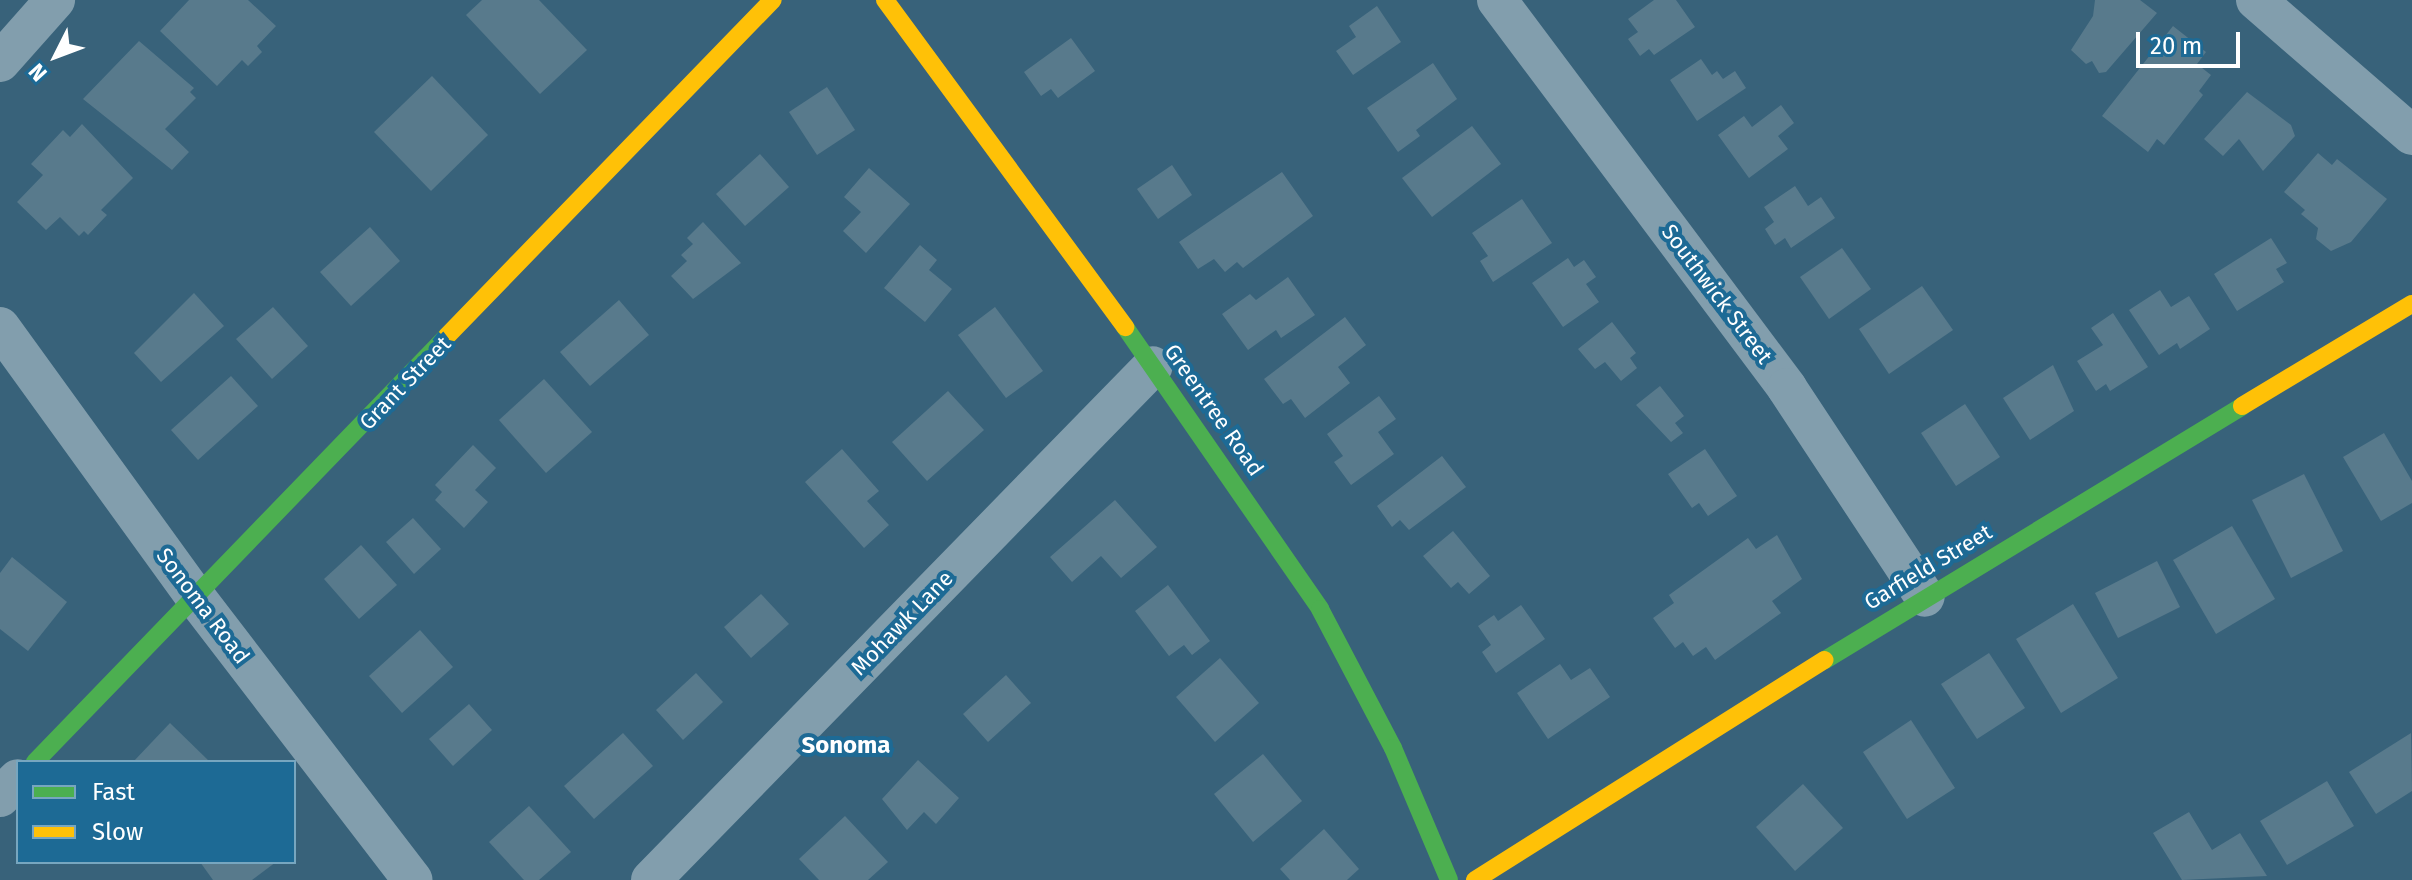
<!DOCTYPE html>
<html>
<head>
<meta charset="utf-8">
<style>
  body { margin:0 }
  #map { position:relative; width:2412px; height:880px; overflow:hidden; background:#38627a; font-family:"Fira Sans",sans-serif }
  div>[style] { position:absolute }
  .building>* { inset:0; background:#587a8c }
  .street>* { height:40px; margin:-20px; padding:0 20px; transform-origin:20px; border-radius:20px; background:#829ead }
  .fast>* { height:18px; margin:-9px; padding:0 9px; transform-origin:9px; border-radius:9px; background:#4caf50 }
  .slow>* { height:18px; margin:-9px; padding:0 9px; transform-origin:9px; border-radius:9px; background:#ffc107 }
  span { translate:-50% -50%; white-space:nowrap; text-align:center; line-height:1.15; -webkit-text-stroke:8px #1d6a95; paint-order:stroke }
  .street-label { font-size:22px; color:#fff }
  .neighbourhood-label { font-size:24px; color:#fff; font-weight:700 }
  .legend { position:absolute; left:16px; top:760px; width:280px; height:104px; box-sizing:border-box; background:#1d6a95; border:2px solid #77a6bf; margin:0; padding:10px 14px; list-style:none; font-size:24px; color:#fff }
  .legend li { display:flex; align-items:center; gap:16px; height:40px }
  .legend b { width:40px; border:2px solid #77a6bf }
  .north { position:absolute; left:16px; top:16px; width:80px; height:80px; -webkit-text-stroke:6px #1d6a95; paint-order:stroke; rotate:228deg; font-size:22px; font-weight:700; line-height:32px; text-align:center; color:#fff }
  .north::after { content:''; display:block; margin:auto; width:28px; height:36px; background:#fff; clip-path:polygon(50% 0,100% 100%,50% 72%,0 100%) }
  .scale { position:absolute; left:2136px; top:32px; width:104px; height:36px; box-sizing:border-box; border:4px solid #fff; border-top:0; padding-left:10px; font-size:24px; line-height:28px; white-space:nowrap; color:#fff; -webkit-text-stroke:6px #1d6a95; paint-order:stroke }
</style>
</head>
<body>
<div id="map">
  <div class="building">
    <div style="clip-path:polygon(189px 0,248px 0,276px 26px,257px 46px,262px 52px,248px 66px,242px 60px,217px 86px,160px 31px)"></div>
    <div style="clip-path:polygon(482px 0,539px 0,587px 50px,540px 94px,466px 15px)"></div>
    <div style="clip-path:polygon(1654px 0,1676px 0,1695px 27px,1654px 55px,1649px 49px,1640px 56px,1628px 39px,1638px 32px,1628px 19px)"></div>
    <div style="clip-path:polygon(2095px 0,2140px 0,2157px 13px,2106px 72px,2099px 73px,2092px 61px,2086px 64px,2071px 50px,2093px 16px)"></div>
    <div style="clip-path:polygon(1377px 6px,1401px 42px,1353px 75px,1336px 51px,1356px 37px,1349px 26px)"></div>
    <div style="clip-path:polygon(2173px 26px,2206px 52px,2197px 64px,2211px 75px,2199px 91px,2203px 95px,2164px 145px,2157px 139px,2148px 152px,2102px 116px)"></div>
    <div style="clip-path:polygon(1071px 38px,1095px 71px,1058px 98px,1051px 89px,1041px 96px,1024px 72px)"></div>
    <div style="clip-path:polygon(139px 41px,194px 88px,190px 92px,196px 98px,165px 129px,189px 152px,172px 170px,83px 99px)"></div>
    <div style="clip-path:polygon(1701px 59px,1712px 75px,1717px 71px,1723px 79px,1735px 71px,1746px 88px,1697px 121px,1670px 80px)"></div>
    <div style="clip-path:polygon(1433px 63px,1457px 99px,1416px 130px,1420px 136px,1398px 152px,1367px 108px)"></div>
    <div style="clip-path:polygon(432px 76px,488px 135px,431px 191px,374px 132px)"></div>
    <div style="clip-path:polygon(827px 87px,855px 130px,817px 155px,789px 112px)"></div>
    <div style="clip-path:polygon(2247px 92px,2291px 125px,2295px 136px,2263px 171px,2239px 139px,2223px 156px,2204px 139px)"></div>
    <div style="clip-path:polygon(1781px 105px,1794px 123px,1778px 136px,1788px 149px,1749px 178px,1718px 135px,1744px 116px,1752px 127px)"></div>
    <div style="clip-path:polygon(82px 124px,133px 178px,101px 210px,107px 215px,88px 235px,84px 231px,79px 236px,60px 217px,46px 230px,17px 202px,43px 175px,31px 164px,63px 130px,70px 137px)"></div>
    <div style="clip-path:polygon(1472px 126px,1501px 164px,1432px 217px,1402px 178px)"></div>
    <div style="clip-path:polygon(2318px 153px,2332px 165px,2337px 159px,2387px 199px,2351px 242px,2331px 251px,2316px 239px,2318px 228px,2301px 214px,2305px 210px,2284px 192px)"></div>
    <div style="clip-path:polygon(760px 154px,789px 187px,745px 226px,716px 194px)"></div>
    <div style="clip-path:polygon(1172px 165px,1192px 195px,1158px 219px,1137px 189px)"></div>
    <div style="clip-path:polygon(869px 168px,910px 204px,866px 253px,843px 231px,861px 212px,844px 197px)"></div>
    <div style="clip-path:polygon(1282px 172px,1313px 216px,1243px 268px,1237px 262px,1225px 272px,1214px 259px,1198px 269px,1179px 242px)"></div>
    <div style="clip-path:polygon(1795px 186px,1808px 206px,1821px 197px,1835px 218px,1791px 248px,1785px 238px,1775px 245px,1765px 229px,1774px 222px,1764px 207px)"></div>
    <div style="clip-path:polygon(1522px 199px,1552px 243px,1493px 282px,1480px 261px,1488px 256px,1472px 233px)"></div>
    <div style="clip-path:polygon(703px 222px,741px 263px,693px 299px,671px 276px,687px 261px,681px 255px,693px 244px,687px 238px)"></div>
    <div style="clip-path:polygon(370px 227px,400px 261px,351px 306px,320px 272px)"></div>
    <div style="clip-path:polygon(2271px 238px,2287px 263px,2276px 269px,2284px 282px,2237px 311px,2214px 274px)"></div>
    <div style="clip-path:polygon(920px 245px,937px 260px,929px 270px,952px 289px,925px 322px,884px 288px)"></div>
    <div style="clip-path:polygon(1842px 248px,1871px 289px,1829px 319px,1800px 277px)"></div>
    <div style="clip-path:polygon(1568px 258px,1574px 267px,1584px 260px,1596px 277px,1586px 284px,1599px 302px,1563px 327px,1532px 283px)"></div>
    <div style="clip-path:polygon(1288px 277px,1315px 315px,1281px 338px,1276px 330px,1248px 350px,1222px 314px,1250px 294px,1256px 300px)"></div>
    <div style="clip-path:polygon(1922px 286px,1953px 330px,1889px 374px,1859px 329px)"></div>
    <div style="clip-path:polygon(2160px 290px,2171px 307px,2189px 296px,2210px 329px,2180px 349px,2177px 343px,2159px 355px,2129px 310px)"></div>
    <div style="clip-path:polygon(194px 293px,224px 326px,161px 382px,134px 353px)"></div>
    <div style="clip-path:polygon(619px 300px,649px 335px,590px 386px,560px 352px)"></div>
    <div style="clip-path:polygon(273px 307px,308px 346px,272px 379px,236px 339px)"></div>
    <div style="clip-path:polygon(995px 307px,1043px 371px,1006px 398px,958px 335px)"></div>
    <div style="clip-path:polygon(2113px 313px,2148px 367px,2110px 391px,2106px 384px,2096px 391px,2077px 361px,2103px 345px,2091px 328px)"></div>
    <div style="clip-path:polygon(1345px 317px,1366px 345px,1338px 367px,1350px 383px,1305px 418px,1291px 399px,1283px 404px,1264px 379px)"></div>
    <div style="clip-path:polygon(1612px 322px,1636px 353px,1630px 358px,1637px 368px,1621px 381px,1605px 362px,1595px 369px,1578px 349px)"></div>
    <div style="clip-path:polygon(2053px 365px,2074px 411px,2030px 440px,2003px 398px)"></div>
    <div style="clip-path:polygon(231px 376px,258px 406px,198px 460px,171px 430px)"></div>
    <div style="clip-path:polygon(544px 379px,592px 432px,546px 473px,499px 420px)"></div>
    <div style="clip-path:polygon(1660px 386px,1684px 416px,1675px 423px,1683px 433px,1671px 442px,1636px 405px)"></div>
    <div style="clip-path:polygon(948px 391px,984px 430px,927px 481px,892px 442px)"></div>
    <div style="clip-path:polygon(1379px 396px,1396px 419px,1378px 432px,1394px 454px,1351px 485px,1334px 462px,1343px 456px,1327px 434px)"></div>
    <div style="clip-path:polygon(1965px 404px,2000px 457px,1956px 486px,1921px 433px)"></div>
    <div style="clip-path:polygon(2384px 433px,2412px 481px,2412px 503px,2381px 521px,2343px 457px)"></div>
    <div style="clip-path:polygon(473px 445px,496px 468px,475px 490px,488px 502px,464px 528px,435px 500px,442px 492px,435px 485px)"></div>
    <div style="clip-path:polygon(842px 449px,879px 491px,867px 501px,889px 525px,864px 548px,805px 482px)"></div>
    <div style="clip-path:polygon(1705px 449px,1737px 496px,1708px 516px,1699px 503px,1692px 508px,1668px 474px)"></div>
    <div style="clip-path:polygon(1442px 456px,1466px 487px,1409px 530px,1400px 520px,1392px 527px,1377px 506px)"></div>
    <div style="clip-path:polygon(2304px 474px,2343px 551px,2291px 578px,2252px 500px)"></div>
    <div style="clip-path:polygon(1115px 500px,1157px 547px,1121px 578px,1101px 556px,1072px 582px,1050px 557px)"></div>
    <div style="clip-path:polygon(413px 518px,441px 549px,414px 574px,386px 542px)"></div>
    <div style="clip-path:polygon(2232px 526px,2275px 599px,2216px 634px,2173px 560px)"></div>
    <div style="clip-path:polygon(1453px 531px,1490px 576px,1469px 594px,1458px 582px,1451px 588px,1423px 556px)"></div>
    <div style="clip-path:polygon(1777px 535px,1802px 579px,1772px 601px,1781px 613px,1715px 660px,1706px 647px,1693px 656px,1683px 642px,1675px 648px,1653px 618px,1674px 603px,1669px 595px,1748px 538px,1756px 549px)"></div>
    <div style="clip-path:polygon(361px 545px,397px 585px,359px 619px,324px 579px)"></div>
    <div style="clip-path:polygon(12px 557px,67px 602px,28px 651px,0 629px,0 573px)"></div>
    <div style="clip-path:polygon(2157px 561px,2180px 607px,2118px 638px,2095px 593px)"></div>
    <div style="clip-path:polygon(1168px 585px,1210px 641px,1192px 655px,1184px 645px,1169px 656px,1135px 611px)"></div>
    <div style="clip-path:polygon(761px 594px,789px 624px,751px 658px,724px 627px)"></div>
    <div style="clip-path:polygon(2073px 604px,2118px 678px,2061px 713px,2016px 639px)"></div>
    <div style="clip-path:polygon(1521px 605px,1545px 639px,1496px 673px,1482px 652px,1491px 645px,1478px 626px,1494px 615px,1498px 621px)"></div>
    <div style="clip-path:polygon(420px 630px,453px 667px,402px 713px,369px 676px)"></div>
    <div style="clip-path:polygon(1989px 653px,2025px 708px,1977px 739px,1941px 684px)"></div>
    <div style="clip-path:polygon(1220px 658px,1259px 703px,1215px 742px,1176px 697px)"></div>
    <div style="clip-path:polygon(1560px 664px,1571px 680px,1590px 668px,1610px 697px,1548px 739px,1517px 693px)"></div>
    <div style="clip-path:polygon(696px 673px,723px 702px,683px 740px,656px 710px)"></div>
    <div style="clip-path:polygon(1006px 675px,1031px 703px,988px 742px,963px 714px)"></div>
    <div style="clip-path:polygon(469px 704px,492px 730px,453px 766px,429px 739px)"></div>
    <div style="clip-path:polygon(1911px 720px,1955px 788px,1907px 819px,1863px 752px)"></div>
    <div style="clip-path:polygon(170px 723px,210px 762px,133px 762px)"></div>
    <div style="clip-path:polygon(623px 733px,653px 766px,594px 819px,564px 786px)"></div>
    <div style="clip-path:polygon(2411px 733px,2412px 791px,2376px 814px,2349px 772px)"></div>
    <div style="clip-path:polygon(1263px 754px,1302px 801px,1253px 842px,1214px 794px)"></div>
    <div style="clip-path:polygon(918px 760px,959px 798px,936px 824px,924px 812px,907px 830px,882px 799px)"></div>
    <div style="clip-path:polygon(2327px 781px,2354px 826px,2287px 865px,2260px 821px)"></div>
    <div style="clip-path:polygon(1803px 784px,1843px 828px,1795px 871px,1756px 827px)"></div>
    <div style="clip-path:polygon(529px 806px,571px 852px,539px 880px,524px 880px,489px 842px)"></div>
    <div style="clip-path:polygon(2189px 812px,2212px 850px,2240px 833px,2267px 876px,2182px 880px,2153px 833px)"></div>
    <div style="clip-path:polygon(845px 816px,888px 862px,868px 880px,819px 880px,799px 859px)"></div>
    <div style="clip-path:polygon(1324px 829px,1359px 869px,1347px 880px,1290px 880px,1280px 869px)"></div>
    <div style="clip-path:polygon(200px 862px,276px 862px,252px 880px,213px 880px)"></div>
  </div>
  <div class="street">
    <div style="left:1497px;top:0;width:484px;rotate:53.2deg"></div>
    <div style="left:1787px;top:388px;width:250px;rotate:56.6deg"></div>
    <div style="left:2256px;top:0;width:206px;rotate:40.9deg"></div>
    <div style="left:0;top:62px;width:83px;rotate:-48.4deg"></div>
    <div style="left:0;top:327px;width:336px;rotate:54.1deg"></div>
    <div style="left:197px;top:599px;width:354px;rotate:52.5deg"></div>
    <div style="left:0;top:797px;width:25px;rotate:-45deg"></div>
    <div style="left:651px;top:880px;width:718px;rotate:-45.68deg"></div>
  </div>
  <div class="fast">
    <div style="left:1125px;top:327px;width:343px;rotate:55.3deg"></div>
    <div style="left:1320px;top:609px;width:157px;rotate:62.3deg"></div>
    <div style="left:1393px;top:748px;width:143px;rotate:67deg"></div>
    <div style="left:1825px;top:660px;width:488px;rotate:-31.3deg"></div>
    <div style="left:35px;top:762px;width:593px;rotate:-45.96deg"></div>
  </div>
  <div class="slow">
    <div style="left:885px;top:0;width:406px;rotate:53.7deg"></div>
    <div style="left:447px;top:336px;width:468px;rotate:-45.9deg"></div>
    <div style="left:2242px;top:406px;width:198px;rotate:-31deg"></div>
    <div style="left:1475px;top:880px;width:413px;rotate:-32.2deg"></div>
  </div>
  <div class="street-label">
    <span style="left:1717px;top:294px;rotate:53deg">Southwick Street</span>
    <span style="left:405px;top:383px;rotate:-46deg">Grant Street</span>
    <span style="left:1214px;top:410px;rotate:55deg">Greentree Road</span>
    <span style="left:1928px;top:567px;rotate:-31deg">Garfield Street</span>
    <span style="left:203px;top:606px;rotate:53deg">Sonoma Road</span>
    <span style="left:902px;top:623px;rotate:-46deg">Mohawk Lane</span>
  </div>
  <div class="neighbourhood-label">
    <span style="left:846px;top:746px">Sonoma</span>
  </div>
  <ul class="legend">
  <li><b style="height:10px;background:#4caf50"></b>Fast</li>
  <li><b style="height:10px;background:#ffc107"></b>Slow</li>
  </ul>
  <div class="north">N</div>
  <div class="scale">20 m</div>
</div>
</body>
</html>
